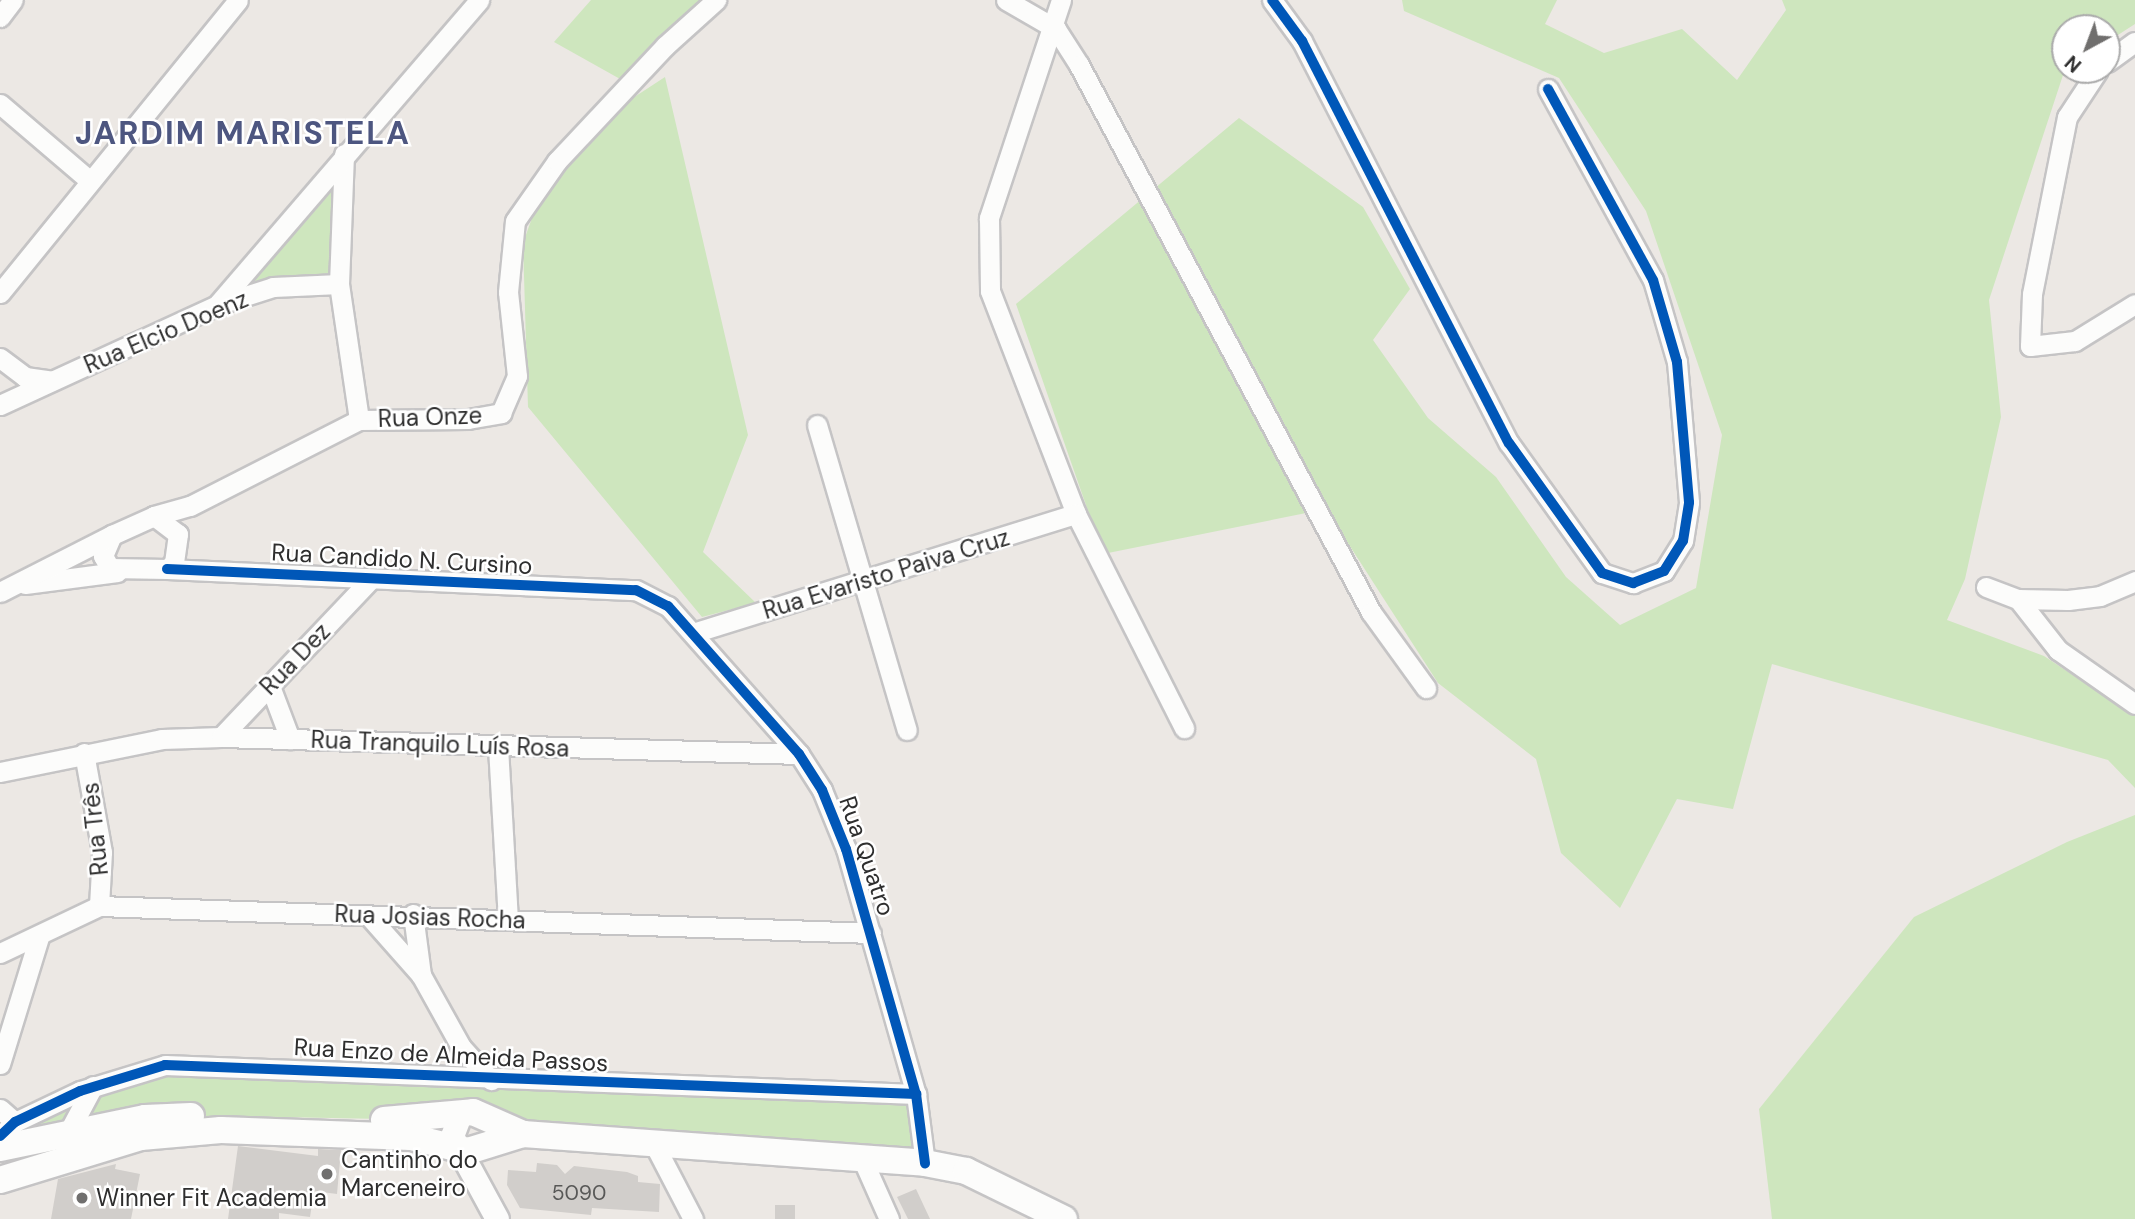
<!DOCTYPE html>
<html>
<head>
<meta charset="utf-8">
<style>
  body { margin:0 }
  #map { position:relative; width:2135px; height:1219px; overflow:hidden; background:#ece8e4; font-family:"DM Sans",sans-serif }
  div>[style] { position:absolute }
  .green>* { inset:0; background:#cee6be }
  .building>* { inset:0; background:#d1cecb }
  .roads { filter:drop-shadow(2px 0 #c5c4c5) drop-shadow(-2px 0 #c5c4c5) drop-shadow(0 2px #c5c4c5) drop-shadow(0 -2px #c5c4c5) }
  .minor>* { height:19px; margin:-9.5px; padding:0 9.5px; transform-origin:9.5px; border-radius:9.5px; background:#fcfcfb }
  .tertiary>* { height:23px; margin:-11.5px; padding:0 11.5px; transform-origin:11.5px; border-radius:11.5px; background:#fcfcfb }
  .secondary>* { height:26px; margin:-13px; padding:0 13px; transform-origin:13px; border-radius:13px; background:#fcfcfb }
  .cycleway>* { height:10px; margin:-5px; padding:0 5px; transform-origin:5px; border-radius:5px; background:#0057b8 }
  .dots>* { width:19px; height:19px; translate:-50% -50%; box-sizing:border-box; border:4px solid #fff; border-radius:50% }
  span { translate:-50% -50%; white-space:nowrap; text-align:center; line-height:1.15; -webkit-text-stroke:5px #fff; paint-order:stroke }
  .number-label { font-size:21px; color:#585857 }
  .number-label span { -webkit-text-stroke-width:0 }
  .street-label { font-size:24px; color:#2e2e2e }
  .poi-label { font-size:24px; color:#2e2e2e }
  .left { translate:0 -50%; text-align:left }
  .district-label { font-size:32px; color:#4d5680; font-weight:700; letter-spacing:2px }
  .north { position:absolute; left:2051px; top:14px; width:70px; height:70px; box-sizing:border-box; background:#fff; border:2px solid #ababab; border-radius:50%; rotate:221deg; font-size:19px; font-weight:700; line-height:28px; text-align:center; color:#2e2e2e }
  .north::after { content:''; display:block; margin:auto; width:24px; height:32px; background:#706f6e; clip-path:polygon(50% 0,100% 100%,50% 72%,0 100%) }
</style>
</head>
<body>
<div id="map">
  <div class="green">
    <div style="clip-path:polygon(591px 0,717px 0,629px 84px,554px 42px)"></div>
    <div style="clip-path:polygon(1402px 0,1557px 0,1545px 24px,1604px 53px,1682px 29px,1737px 80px,1786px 10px,1782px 0,2135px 0,2135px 24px,2107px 42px,2107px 28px,2065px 28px,2065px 69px,1989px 300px,2001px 417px,1965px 579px,1947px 620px,2044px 656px,2135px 716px,2135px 788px,2108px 760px,1772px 664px,1733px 809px,1677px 799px,1620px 908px,1561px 853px,1536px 759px,1438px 683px,1326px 509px,1103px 554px,1016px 304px,1239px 118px,1363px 207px,1410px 289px,1373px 340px,1428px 418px,1496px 477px,1566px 577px,1620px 625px,1696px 588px,1722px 435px,1646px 211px,1559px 78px,1404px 11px)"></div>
    <div style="clip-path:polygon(665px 77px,748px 435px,703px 552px,756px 603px,702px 617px,528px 407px,523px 243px,541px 193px,619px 107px)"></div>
    <div style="clip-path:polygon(344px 154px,339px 284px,217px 305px)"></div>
    <div style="clip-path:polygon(2135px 815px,2135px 1219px,1772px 1219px,1759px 1109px,1914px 917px,2067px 842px)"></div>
    <div style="clip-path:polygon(164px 1067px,913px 1100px,922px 1158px,436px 1120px,222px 1116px,143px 1120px,73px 1136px,0 1163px,0 1127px)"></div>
  </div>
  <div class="building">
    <div style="clip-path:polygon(238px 1146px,318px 1156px,318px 1149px,341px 1150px,337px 1194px,314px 1191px,310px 1217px,279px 1213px,279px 1219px,228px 1219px)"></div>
    <div style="clip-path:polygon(537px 1163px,557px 1165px,565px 1174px,574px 1166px,627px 1172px,638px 1176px,638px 1182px,660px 1184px,659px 1212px,592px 1208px,591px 1215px,520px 1208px,507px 1185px,508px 1170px,536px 1172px)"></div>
    <div style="clip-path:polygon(116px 1164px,115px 1169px,140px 1174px,131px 1219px,51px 1219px,58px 1179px)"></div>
    <div style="clip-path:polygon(916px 1189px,930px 1219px,908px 1219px,897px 1197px)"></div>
    <div style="clip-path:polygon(775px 1205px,795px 1205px,795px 1219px,775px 1219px)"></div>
  </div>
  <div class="roads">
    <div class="minor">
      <div style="left:1006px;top:0;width:58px;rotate:30.1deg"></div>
      <div style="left:1056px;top:29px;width:43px;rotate:57.4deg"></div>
      <div style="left:1079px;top:65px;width:620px;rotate:61.91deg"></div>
      <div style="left:1371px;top:612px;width:94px;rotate:54.1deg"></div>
      <div style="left:1061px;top:0;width:230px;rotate:108.3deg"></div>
      <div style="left:989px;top:218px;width:73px;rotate:89.2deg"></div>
      <div style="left:990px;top:291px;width:239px;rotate:68.9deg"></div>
      <div style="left:1076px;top:514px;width:240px;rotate:63.2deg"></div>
      <div style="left:1272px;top:0;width:51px;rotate:53.8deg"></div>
      <div style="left:1302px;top:41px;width:452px;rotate:62.8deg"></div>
      <div style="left:1509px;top:443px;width:160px;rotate:54.4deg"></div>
      <div style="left:1602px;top:573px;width:33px;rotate:18deg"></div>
      <div style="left:1633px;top:583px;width:33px;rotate:-21deg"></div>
      <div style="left:1664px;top:571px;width:36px;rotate:-58deg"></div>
      <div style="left:1683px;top:541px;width:39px;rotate:-81deg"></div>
      <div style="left:1689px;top:502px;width:141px;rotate:-94.9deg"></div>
      <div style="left:1677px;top:362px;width:85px;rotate:-106.3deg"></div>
      <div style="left:1653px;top:280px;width:218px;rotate:-118.8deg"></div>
      <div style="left:0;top:17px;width:21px;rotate:-53deg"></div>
      <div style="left:2107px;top:62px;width:34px;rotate:-36deg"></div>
      <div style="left:2098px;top:70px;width:56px;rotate:123.4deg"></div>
      <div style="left:2067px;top:117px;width:180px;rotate:101.2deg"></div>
      <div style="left:2032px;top:294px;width:52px;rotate:92.2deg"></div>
      <div style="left:2030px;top:346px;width:45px;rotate:-6.3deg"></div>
      <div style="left:2075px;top:341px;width:70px;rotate:-31.7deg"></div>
      <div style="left:0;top:104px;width:117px;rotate:40.5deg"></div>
      <div style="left:344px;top:154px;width:130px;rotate:92.2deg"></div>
      <div style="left:339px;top:284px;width:137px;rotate:81.6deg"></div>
      <div style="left:0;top:293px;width:377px;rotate:-50.9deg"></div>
      <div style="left:217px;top:305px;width:402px;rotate:-49.3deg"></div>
      <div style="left:0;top:358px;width:31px;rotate:37deg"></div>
      <div style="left:25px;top:377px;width:27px;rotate:8deg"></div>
      <div style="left:0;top:405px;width:239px;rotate:-24.7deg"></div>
      <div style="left:217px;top:305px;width:59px;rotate:-17.8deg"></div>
      <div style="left:273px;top:287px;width:66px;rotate:-2.6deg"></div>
      <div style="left:817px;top:425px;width:318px;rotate:73.6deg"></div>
      <div style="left:154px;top:516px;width:37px;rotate:-16deg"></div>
      <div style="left:190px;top:506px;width:190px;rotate:-27deg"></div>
      <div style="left:359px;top:420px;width:109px;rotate:-0.5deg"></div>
      <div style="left:468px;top:419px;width:34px;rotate:-10deg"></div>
      <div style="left:501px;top:413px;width:40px;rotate:-66.6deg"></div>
      <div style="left:517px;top:376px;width:84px;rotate:-96.1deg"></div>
      <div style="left:508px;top:292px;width:71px;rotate:-84.4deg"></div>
      <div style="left:515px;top:221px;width:73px;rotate:-55deg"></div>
      <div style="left:557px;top:161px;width:158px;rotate:-46.8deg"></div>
      <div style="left:665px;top:46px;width:69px;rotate:-42deg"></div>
      <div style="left:154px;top:516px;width:30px;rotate:37deg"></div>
      <div style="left:178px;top:534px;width:29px;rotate:98deg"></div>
      <div style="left:174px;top:563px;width:9px;rotate:139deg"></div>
      <div style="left:167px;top:569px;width:57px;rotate:-179deg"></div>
      <div style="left:110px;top:568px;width:14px;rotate:-120deg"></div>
      <div style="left:103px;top:556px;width:23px;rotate:-67deg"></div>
      <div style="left:112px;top:535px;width:46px;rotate:-24.3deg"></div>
      <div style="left:167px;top:569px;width:469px;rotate:2.6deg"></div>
      <div style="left:636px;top:590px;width:36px;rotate:27deg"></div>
      <div style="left:668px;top:606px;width:198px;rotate:48.5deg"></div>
      <div style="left:799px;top:754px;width:43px;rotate:57.4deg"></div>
      <div style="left:822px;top:790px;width:64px;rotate:67.9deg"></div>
      <div style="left:846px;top:849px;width:255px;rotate:74.1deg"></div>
      <div style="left:916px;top:1094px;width:70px;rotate:82.6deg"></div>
      <div style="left:25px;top:584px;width:93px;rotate:-7.4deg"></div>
      <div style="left:1986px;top:587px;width:34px;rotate:21deg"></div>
      <div style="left:2018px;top:599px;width:50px;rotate:1.1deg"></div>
      <div style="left:2068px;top:600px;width:32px;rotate:-7deg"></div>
      <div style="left:2100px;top:596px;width:38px;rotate:-23deg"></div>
      <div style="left:0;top:592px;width:126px;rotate:-27deg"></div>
      <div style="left:2018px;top:599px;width:65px;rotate:51.9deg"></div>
      <div style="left:2058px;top:650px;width:94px;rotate:35deg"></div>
      <div style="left:696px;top:632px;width:398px;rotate:-17.3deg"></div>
      <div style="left:270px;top:686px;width:57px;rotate:69.3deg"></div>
      <div style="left:221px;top:737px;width:216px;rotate:-46.5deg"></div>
      <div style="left:498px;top:747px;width:173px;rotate:86.7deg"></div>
      <div style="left:84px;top:753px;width:101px;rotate:79.7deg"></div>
      <div style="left:102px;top:852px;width:54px;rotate:93.2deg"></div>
      <div style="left:0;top:772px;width:165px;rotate:-11.5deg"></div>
      <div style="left:162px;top:739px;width:59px;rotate:-1.9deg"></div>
      <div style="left:221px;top:737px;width:578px;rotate:1.68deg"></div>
      <div style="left:413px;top:914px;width:62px;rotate:82.5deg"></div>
      <div style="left:368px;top:915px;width:80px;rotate:48.5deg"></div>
      <div style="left:421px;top:975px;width:82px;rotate:60.9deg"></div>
      <div style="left:461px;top:1047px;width:45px;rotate:47.7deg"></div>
      <div style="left:0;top:953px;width:110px;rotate:-25.4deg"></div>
      <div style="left:99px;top:906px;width:772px;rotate:2deg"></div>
      <div style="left:0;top:1064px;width:133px;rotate:-72.9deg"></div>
      <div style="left:0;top:1109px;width:20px;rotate:41deg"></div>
      <div style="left:69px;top:1131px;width:51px;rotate:-61.9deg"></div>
      <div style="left:0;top:1136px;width:21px;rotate:-43deg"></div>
      <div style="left:15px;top:1122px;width:72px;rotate:-25.5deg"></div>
      <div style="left:80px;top:1091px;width:89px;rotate:-17deg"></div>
      <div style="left:165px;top:1065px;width:752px;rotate:2.21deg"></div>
      <div style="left:653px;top:1142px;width:87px;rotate:62.5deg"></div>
      <div style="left:861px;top:1156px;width:69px;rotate:66deg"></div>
    </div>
    <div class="tertiary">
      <div style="left:460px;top:1115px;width:22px;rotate:111deg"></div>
      <div style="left:452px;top:1136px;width:94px;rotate:61.5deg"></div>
    </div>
    <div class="secondary">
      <div style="left:384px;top:1120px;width:89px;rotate:-5.1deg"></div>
      <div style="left:473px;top:1112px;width:55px;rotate:23.7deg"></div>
      <div style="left:0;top:1148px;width:148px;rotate:-11.7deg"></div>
      <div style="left:145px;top:1118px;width:46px;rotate:-2.5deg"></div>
      <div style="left:0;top:1180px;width:147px;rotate:-17deg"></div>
      <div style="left:141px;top:1137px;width:80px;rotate:-5deg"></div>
      <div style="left:221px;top:1130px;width:190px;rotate:2.1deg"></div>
      <div style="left:411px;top:1137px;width:59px;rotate:13.8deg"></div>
      <div style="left:468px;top:1151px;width:58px;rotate:-17.2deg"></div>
      <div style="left:523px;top:1134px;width:403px;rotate:4.1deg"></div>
      <div style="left:925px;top:1163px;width:42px;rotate:11deg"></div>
      <div style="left:966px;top:1171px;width:109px;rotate:26.1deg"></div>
    </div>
  </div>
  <div class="cycleway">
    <div style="left:1272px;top:0;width:51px;rotate:53.8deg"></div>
    <div style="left:1302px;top:41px;width:452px;rotate:62.8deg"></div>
    <div style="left:1509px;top:443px;width:160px;rotate:54.4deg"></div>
    <div style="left:1602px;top:573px;width:33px;rotate:18deg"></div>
    <div style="left:1633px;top:583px;width:33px;rotate:-21deg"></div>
    <div style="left:1664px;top:571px;width:36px;rotate:-58deg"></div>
    <div style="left:1683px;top:541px;width:39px;rotate:-81deg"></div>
    <div style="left:1689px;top:502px;width:141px;rotate:-94.9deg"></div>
    <div style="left:1677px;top:362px;width:85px;rotate:-106.3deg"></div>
    <div style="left:1653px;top:280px;width:218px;rotate:-118.8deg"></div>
    <div style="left:167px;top:569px;width:469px;rotate:2.6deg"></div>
    <div style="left:636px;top:590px;width:36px;rotate:27deg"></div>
    <div style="left:668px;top:606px;width:198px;rotate:48.5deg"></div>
    <div style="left:799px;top:754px;width:43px;rotate:57.4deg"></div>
    <div style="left:822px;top:790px;width:64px;rotate:67.9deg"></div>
    <div style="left:846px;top:849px;width:255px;rotate:74.1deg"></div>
    <div style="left:916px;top:1094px;width:70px;rotate:82.6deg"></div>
    <div style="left:0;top:1136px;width:21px;rotate:-43deg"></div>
    <div style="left:15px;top:1122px;width:72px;rotate:-25.5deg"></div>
    <div style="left:80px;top:1091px;width:89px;rotate:-17deg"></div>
    <div style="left:165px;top:1065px;width:752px;rotate:2.21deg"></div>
  </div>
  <div class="dots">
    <div style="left:327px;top:1174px;background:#706f6e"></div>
    <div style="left:82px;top:1198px;background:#706f6e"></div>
  </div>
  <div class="number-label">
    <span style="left:579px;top:1193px">5090</span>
  </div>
  <div class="street-label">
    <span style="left:166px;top:332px;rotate:-23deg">Rua Elcio Doenz</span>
    <span style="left:430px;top:417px;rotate:-2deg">Rua Onze</span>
    <span style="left:402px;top:559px;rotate:3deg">Rua Candido N. Cursino</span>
    <span style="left:886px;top:574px;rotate:-17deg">Rua Evaristo Paiva Cruz</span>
    <span style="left:295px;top:659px;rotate:-46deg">Rua Dez</span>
    <span style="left:440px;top:744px;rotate:2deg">Rua Tranquilo Luís Rosa</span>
    <span style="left:95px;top:829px;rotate:-96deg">Rua Três</span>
    <span style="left:867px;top:856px;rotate:71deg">Rua Quatro</span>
    <span style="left:430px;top:917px;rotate:2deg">Rua Josias Rocha</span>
    <span style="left:451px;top:1055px;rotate:3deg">Rua Enzo de Almeida Passos</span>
  </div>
  <div class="poi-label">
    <span class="left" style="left:341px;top:1174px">Cantinho do<br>Marceneiro</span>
    <span class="left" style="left:96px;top:1198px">Winner Fit Academia</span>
  </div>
  <div class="district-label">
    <span style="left:243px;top:133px">JARDIM MARISTELA</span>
  </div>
  <div class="north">N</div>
</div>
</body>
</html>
